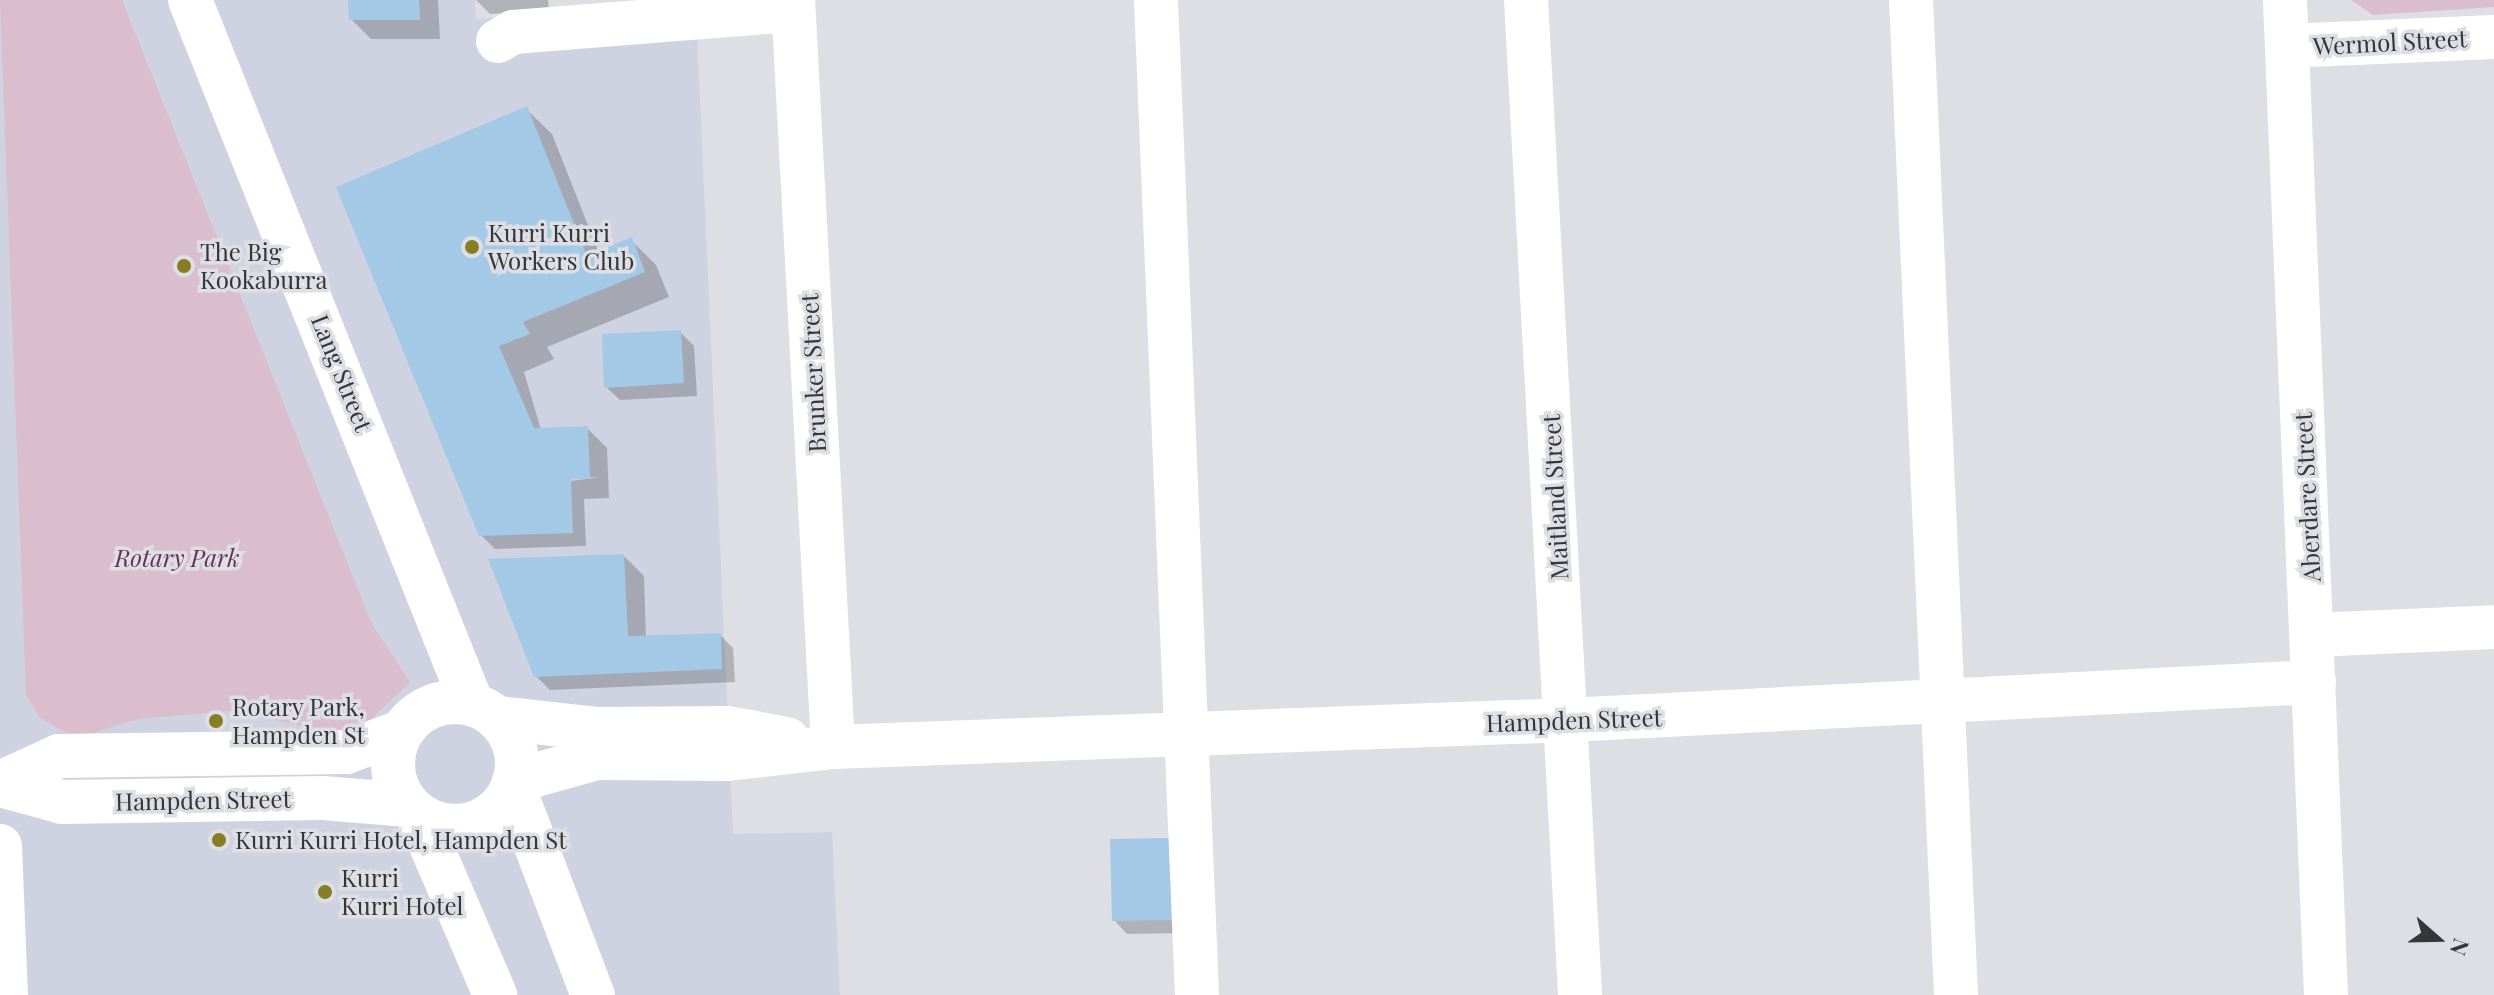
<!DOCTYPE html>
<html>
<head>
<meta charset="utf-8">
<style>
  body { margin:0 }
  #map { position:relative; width:2494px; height:995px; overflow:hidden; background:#dddfe5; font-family:"Playfair Display",serif }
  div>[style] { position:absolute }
  .built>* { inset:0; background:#cfd2e0 }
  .green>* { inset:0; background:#dbbecd }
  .shadow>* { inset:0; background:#0003 }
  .building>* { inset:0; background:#a3c9e7 }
  .minor>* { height:44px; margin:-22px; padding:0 22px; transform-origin:22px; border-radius:22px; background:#fff }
  .minor>.ring { margin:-22px; padding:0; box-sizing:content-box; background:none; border:44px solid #fff; border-radius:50% }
  .dots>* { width:22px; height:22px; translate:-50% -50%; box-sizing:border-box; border:4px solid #dddfe5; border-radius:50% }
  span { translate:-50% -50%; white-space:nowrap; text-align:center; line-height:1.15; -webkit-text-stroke:7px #dddfe5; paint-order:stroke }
  .street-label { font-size:24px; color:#353638 }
  .poi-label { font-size:24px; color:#353638 }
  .left { translate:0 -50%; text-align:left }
  .park-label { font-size:24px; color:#683252; font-style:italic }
  .north { position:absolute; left:2398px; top:899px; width:80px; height:80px; -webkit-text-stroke:6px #dddfe5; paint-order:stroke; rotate:110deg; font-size:22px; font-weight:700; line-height:32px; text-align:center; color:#353638 }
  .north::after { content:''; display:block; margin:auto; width:28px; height:36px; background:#353638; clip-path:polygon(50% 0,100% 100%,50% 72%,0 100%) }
</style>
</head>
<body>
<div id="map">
  <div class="built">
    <div style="clip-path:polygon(0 0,475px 0,476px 19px,696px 10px,733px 834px,832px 832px,840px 995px,0 995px)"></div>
  </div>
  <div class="green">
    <div style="clip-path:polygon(0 0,122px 0,372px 624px,410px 682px,359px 731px,322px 730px,231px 711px,138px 719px,76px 738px,40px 718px,26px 695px)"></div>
    <div style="clip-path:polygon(2351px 0,2494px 0,2494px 7px,2373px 15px)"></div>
  </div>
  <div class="shadow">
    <div style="clip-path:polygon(350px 0,438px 0,440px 39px,371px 39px,351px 19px)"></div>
    <div style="clip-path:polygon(476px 0,548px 0,549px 10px,490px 14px)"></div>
    <div style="clip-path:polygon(evenodd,526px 109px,552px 134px,599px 253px,631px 240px,656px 265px,669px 297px,547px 347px,554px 359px,524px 372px,541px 430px,587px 428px,607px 448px,609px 498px,584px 499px,586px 546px,495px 549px,481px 535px,458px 482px,526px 109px,600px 477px,571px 481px,567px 478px,600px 477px)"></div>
    <div style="clip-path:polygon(680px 332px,694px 346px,697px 396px,620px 400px,606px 387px)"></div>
    <div style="clip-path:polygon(624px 556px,644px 576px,646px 638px,720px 635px,733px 648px,735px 682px,550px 690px,536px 676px)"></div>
    <div style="clip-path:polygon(1186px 854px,1187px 933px,1127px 934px,1114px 920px)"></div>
  </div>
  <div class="building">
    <div style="clip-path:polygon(348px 0,419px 0,420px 20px,349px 20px)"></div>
    <div style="clip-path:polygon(527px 106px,587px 256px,632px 237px,645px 272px,523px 322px,530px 334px,499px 346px,534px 428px,588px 426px,590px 479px,571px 479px,573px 533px,479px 536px,336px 187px)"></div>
    <div style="clip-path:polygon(681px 330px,684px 383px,604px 388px,602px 334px)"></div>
    <div style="clip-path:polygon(624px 554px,628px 636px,721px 633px,722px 669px,534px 677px,488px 559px)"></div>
    <div style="clip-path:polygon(1173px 838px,1175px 920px,1112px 921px,1110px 839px)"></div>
  </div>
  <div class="minor">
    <div style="left:190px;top:0;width:758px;rotate:68.17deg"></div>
    <div style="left:793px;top:0;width:748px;rotate:86.93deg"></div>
    <div style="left:1156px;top:0;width:996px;rotate:87.64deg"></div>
    <div style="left:1526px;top:0;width:996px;rotate:86.89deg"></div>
    <div style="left:1911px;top:0;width:996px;rotate:87.41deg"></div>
    <div style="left:2285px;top:0;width:996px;rotate:87.64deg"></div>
    <div style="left:498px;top:41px;width:17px;rotate:-31deg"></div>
    <div style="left:513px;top:32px;width:281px;rotate:-4.5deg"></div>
    <div style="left:2287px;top:46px;width:207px;rotate:-2.5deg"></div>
    <div style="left:2313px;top:635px;width:181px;rotate:-2.5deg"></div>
    <div class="ring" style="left:393px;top:702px;width:80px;height:80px"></div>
    <div style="left:497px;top:718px;width:100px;rotate:6.3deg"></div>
    <div style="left:596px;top:729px;width:132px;rotate:-0.4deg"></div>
    <div style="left:728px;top:728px;width:60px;rotate:10.6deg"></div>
    <div style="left:514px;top:781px;width:86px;rotate:-15.5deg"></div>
    <div style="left:597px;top:758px;width:130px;rotate:0.4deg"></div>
    <div style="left:727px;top:759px;width:107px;rotate:-6.5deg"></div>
    <div style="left:833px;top:747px;width:735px;rotate:-2.1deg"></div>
    <div style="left:1568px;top:720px;width:747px;rotate:-2.92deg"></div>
    <div style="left:0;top:783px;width:65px;rotate:-24.6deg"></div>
    <div style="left:59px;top:756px;width:287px;rotate:-0.8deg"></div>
    <div style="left:346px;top:752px;width:59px;rotate:-20deg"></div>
    <div style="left:0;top:785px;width:64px;rotate:15.3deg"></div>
    <div style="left:62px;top:802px;width:261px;rotate:-0.9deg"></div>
    <div style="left:323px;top:798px;width:85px;rotate:4.7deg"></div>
    <div style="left:513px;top:786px;width:224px;rotate:69.1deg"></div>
    <div style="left:418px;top:815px;width:196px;rotate:66.8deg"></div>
    <div style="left:0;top:846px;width:149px;rotate:87.7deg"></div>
  </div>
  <div class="dots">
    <div style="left:472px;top:247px;background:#867d24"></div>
    <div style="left:184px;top:266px;background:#867d24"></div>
    <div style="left:216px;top:721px;background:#867d24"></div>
    <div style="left:219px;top:840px;background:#867d24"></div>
    <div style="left:325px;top:892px;background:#867d24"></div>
  </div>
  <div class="street-label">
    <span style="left:2390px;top:42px;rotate:-3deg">Wermol Street</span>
    <span style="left:342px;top:373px;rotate:68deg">Lang Street</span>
    <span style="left:813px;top:373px;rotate:-93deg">Brunker Street</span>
    <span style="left:1555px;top:497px;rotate:-93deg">Maitland Street</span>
    <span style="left:2307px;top:497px;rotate:-93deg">Aberdare Street</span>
    <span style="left:1574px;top:720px;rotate:-2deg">Hampden Street</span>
    <span style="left:203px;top:800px;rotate:-1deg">Hampden Street</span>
  </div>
  <div class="poi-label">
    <span class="left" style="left:488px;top:247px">Kurri Kurri<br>Workers Club</span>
    <span class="left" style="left:200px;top:266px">The Big<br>Kookaburra</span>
    <span class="left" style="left:232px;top:721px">Rotary Park,<br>Hampden St</span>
    <span class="left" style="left:235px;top:840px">Kurri Kurri Hotel, Hampden St</span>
    <span class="left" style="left:341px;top:892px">Kurri<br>Kurri Hotel</span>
  </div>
  <div class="park-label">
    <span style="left:177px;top:558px">Rotary Park</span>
  </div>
  <div class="north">N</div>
</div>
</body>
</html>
